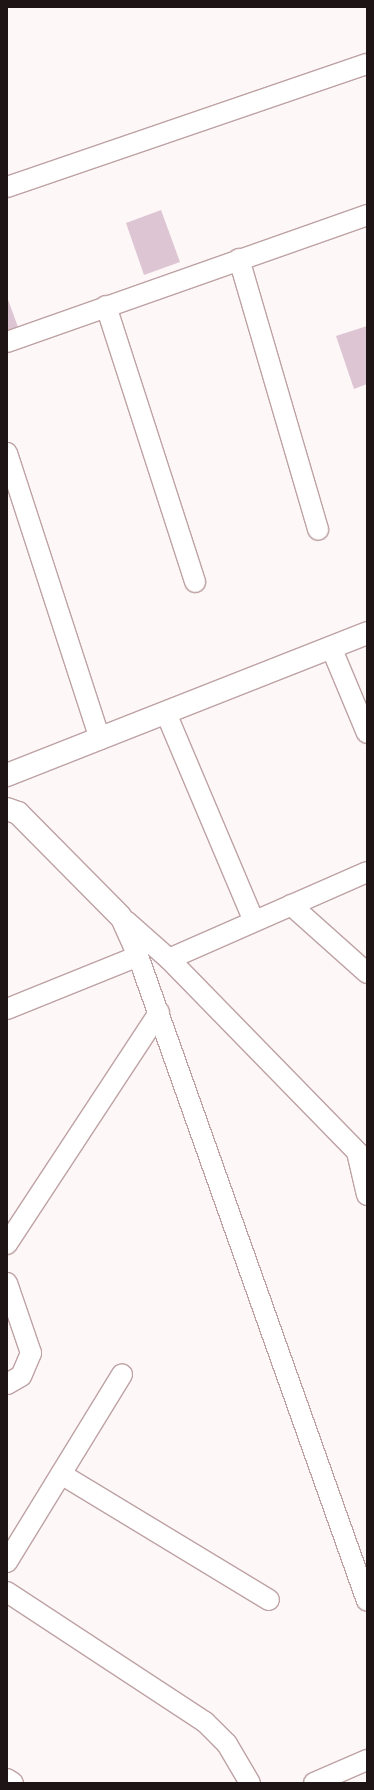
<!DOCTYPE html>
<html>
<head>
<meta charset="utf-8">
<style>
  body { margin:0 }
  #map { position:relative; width:374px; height:1790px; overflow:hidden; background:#fdf7f7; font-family:Literata,serif }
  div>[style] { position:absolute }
  .building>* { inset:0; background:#dec5d3 }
  .roads { filter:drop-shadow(1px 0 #bea2a4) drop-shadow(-1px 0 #bea2a4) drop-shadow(0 1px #bea2a4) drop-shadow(0 -1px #bea2a4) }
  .minor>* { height:20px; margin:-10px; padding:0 10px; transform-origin:10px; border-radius:10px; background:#fff }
  .tertiary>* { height:22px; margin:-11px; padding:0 11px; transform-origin:11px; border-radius:11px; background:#fff }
  .secondary>* { height:22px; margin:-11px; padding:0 11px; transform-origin:11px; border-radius:11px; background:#fff }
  span { translate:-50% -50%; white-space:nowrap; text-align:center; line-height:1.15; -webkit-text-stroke:4px #fdf7f7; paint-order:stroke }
  .frame { position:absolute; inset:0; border:8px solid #1e1415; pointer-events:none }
</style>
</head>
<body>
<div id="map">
  <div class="building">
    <div style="clip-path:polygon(161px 210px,180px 262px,144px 275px,126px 223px)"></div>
    <div style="clip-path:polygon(7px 297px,18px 327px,7px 331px)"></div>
    <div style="clip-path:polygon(367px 326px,367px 384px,354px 389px,336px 336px)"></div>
  </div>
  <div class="roads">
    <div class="minor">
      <div style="left:7px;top:187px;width:380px;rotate:-18.9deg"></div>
      <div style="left:239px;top:259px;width:282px;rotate:73.7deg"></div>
      <div style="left:106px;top:306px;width:290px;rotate:72.1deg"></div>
      <div style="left:7px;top:342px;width:382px;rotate:-19.4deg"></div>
      <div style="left:7px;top:453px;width:301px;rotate:72deg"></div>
      <div style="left:331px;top:647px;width:93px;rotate:67.3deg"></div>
      <div style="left:166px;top:713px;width:226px;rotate:67.1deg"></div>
      <div style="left:291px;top:905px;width:102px;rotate:41.8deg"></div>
      <div style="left:120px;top:916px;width:44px;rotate:65.8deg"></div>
      <div style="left:138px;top:956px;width:684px;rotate:70.45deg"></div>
      <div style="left:126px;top:921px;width:57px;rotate:41.5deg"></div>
      <div style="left:169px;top:959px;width:284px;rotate:45.7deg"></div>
      <div style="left:169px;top:959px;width:216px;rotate:-23.7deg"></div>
      <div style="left:7px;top:1009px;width:141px;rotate:-22deg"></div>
      <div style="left:357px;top:1152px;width:44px;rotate:76.9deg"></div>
      <div style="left:7px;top:1244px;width:277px;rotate:-56.7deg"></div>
      <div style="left:7px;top:1283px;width:74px;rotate:71.1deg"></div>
      <div style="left:31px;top:1353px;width:25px;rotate:113deg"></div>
      <div style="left:21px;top:1376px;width:16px;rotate:150deg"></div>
      <div style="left:61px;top:1474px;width:243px;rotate:31.2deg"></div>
      <div style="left:7px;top:1562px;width:220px;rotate:-58.5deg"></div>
      <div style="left:7px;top:1592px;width:237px;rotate:33.3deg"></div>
      <div style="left:205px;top:1722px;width:31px;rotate:45deg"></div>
      <div style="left:227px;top:1744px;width:45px;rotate:59.5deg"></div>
      <div style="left:7px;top:1779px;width:7px;rotate:34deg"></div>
      <div style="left:314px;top:1783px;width:58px;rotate:-23.5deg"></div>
    </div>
    <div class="tertiary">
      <div style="left:7px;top:809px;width:12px;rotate:20deg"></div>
      <div style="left:18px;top:813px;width:145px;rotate:45.3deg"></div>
    </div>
    <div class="secondary">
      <div style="left:7px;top:775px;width:387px;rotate:-21.5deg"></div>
    </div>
  </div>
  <div class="frame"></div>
</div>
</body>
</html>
